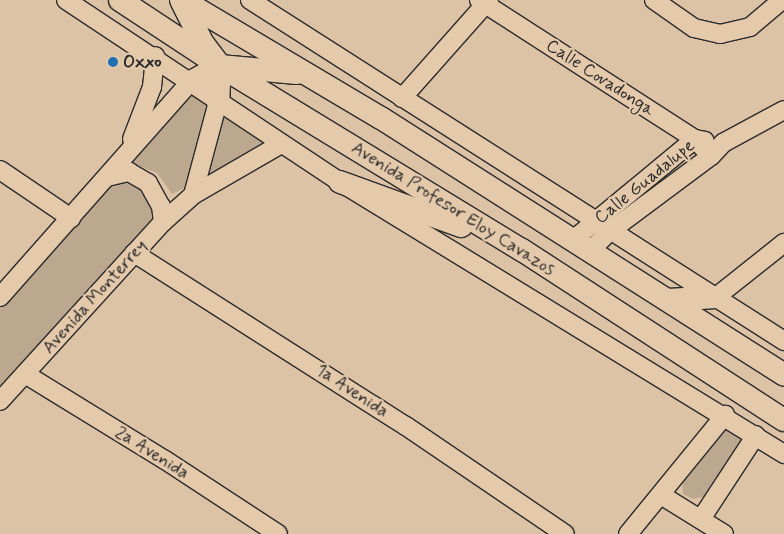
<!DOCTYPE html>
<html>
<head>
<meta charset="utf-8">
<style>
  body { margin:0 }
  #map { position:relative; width:784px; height:534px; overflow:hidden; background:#ddc3a6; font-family:Mynerve,sans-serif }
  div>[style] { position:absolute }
  .green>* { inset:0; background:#bca78f }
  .roads { filter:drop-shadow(1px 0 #2b2b2b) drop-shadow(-1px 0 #2b2b2b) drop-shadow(0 1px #2b2b2b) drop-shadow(0 -1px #2b2b2b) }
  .minor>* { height:18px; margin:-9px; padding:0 9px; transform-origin:9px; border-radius:9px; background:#e4c9ab }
  .major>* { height:22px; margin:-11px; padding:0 11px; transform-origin:11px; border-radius:11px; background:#e4c9ab }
  .dots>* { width:14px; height:14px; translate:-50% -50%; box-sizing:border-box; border:2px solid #e4c9ab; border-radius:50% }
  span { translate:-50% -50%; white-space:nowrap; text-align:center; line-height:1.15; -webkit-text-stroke:4.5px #e4c9ab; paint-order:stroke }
  .poi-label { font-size:18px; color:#2b2b2b; font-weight:700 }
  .left { translate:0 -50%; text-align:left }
  .street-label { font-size:18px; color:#2b2b2b }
</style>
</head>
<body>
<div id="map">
  <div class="green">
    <div style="clip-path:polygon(190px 86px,215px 104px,194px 183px,172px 194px,157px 173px,132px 163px,142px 141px)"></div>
    <div style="clip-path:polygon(223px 115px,265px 143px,207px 177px)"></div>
    <div style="clip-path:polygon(136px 174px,163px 222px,0 404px,0 296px,107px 177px)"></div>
    <div style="clip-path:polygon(722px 426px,746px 443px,706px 496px,693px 499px,683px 494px,682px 473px)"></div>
  </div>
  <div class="roads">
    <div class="minor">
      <div style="left:66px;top:0;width:329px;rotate:33.6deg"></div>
      <div style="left:340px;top:182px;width:521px;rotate:31.49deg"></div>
      <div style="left:250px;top:0;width:634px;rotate:32.56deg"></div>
      <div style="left:479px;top:0;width:257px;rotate:32.8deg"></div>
      <div style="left:695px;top:139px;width:23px;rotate:47deg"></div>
      <div style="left:654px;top:0;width:49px;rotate:35deg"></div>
      <div style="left:694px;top:28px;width:27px;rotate:13deg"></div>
      <div style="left:720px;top:34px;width:31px;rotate:-13deg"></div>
      <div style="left:750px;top:27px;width:42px;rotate:-40.2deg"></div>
      <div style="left:402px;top:98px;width:131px;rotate:-48.4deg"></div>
      <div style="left:132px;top:139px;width:56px;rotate:-69deg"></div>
      <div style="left:152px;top:87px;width:31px;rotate:-84deg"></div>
      <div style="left:0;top:170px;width:86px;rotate:34.1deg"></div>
      <div style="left:107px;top:177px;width:23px;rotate:-13deg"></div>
      <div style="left:129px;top:172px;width:22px;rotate:30deg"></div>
      <div style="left:148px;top:183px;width:26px;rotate:61deg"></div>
      <div style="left:161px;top:206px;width:16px;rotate:83deg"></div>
      <div style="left:193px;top:195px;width:96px;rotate:-75deg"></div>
      <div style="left:573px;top:240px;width:158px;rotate:-39.6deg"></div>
      <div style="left:695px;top:139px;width:10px;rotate:11deg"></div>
      <div style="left:590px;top:251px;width:27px;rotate:-45deg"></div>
      <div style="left:609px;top:232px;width:127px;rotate:-36.7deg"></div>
      <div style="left:711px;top:156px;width:18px;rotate:-47deg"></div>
      <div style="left:723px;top:143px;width:69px;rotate:-28.4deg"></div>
      <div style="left:134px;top:253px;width:322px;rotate:32.5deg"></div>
      <div style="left:406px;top:426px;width:192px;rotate:34.2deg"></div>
      <div style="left:0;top:297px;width:286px;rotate:-48.5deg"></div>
      <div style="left:716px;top:297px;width:87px;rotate:-38.5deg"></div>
      <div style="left:25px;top:374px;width:164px;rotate:31.6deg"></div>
      <div style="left:165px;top:460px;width:135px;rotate:33.2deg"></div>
      <div style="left:0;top:401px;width:242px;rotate:-47.7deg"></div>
      <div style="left:163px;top:222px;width:40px;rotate:-42deg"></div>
      <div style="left:193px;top:195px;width:102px;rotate:-30.1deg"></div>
      <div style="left:661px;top:495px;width:74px;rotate:31.8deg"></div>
      <div style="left:701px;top:519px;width:100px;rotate:-56.8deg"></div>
      <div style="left:628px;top:534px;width:154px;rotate:-50.8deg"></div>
    </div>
    <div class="major">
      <div style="left:120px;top:0;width:120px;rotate:33.4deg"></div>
      <div style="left:220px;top:66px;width:354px;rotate:31.4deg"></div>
      <div style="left:522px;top:250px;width:312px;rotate:33deg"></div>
      <div style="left:181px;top:0;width:47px;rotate:63.4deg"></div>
      <div style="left:202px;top:42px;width:30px;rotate:53deg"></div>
      <div style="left:220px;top:66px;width:36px;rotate:93deg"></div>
      <div style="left:182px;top:0;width:231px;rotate:30.7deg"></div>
      <div style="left:381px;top:118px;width:478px;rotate:32.5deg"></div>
      <div style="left:189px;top:83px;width:35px;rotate:-29deg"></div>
      <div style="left:220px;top:66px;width:77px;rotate:5.2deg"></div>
      <div style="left:340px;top:182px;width:129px;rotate:20deg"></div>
      <div style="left:668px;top:300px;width:48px;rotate:-3.6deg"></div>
    </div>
  </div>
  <div class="dots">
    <div style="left:113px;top:62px;background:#1f6fb2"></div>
  </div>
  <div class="poi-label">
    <span class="left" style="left:123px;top:62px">Oxxo</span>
  </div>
  <div class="street-label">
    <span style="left:600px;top:78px;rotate:33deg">Calle Covadonga</span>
    <span style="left:645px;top:182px;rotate:-39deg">Calle Guadalupe</span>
    <span style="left:453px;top:209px;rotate:32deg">Avenida Profesor Eloy Cavazos</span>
    <span style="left:95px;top:297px;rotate:-48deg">Avenida Monterrey</span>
    <span style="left:352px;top:391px;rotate:33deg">1a Avenida</span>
    <span style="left:152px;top:453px;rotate:32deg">2a Avenida</span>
  </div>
</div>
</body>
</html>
